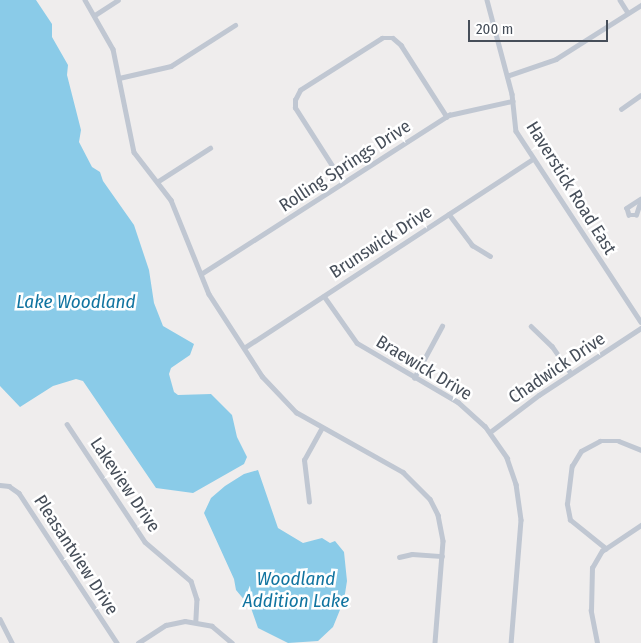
<!DOCTYPE html>
<html>
<head>
<meta charset="utf-8">
<style>
  body { margin:0 }
  #map { position:relative; width:641px; height:643px; overflow:hidden; background:#efeded; font-family:"Fira Sans Condensed",sans-serif }
  div>[style] { position:absolute }
  .water>* { inset:0; background:#8acbe8 }
  .minor>* { height:4.5px; margin:-2.25px; padding:0 2.25px; transform-origin:2.25px; border-radius:2.25px; background:#c0c7d2 }
  span { translate:-50% -50%; white-space:nowrap; text-align:center; line-height:1.15; -webkit-text-stroke:5px #fff; paint-order:stroke }
  .street-label { font-size:18px; color:#464e59 }
  .water-label { font-size:19px; color:#1174a0; font-style:italic }
  .scale { position:absolute; left:468px; top:20px; width:140px; height:22px; box-sizing:border-box; border:2px solid #464e59; border-top:0; padding-left:6px; font-size:15px; line-height:18px; white-space:nowrap; color:#464e59; -webkit-text-stroke:4px #fff; paint-order:stroke }
</style>
</head>
<body>
<div id="map">
  <div class="water">
    <div style="clip-path:polygon(0 0,36px 0,52px 24px,52px 37px,68px 65px,67px 75px,81px 130px,79px 142px,92px 167px,100px 172px,103px 181px,134px 225px,149px 270px,154px 303px,163px 326px,194px 344px,190px 355px,171px 368px,169px 374px,174px 392px,178px 395px,211px 394px,232px 415px,237px 437px,247px 457px,244px 464px,193px 493px,156px 488px,83px 381px,76px 379px,53px 386px,20px 407px,0 386px)"></div>
    <div style="clip-path:polygon(258px 470px,278px 528px,303px 543px,322px 538px,330px 543px,335px 541px,344px 552px,347px 581px,344px 600px,333px 627px,318px 641px,288px 643px,258px 628px,251px 608px,236px 590px,234px 579px,204px 513px,211px 498px,225px 486px,244px 474px)"></div>
  </div>
  <div class="minor">
    <div style="left:85px;top:0;width:56px;rotate:60.3deg"></div>
    <div style="left:113px;top:49px;width:105px;rotate:78.5deg"></div>
    <div style="left:134px;top:152px;width:61px;rotate:52.4deg"></div>
    <div style="left:171px;top:200px;width:101px;rotate:68deg"></div>
    <div style="left:209px;top:294px;width:98px;rotate:57.1deg"></div>
    <div style="left:262px;top:376px;width:50px;rotate:46.6deg"></div>
    <div style="left:296px;top:412px;width:123px;rotate:29.3deg"></div>
    <div style="left:403px;top:472px;width:38px;rotate:45deg"></div>
    <div style="left:430px;top:499px;width:18px;rotate:63deg"></div>
    <div style="left:438px;top:515px;width:26px;rotate:79deg"></div>
    <div style="left:443px;top:541px;width:102px;rotate:94.5deg"></div>
    <div style="left:487px;top:0;width:97px;rotate:75.1deg"></div>
    <div style="left:512px;top:94px;width:37px;rotate:84deg"></div>
    <div style="left:516px;top:131px;width:228px;rotate:56.8deg"></div>
    <div style="left:620px;top:0;width:15px;rotate:58deg"></div>
    <div style="left:95px;top:15px;width:27px;rotate:-33deg"></div>
    <div style="left:507px;top:76px;width:52px;rotate:-19.1deg"></div>
    <div style="left:556px;top:59px;width:101px;rotate:-32.4deg"></div>
    <div style="left:119px;top:78px;width:53px;rotate:-13deg"></div>
    <div style="left:171px;top:66px;width:76px;rotate:-32.6deg"></div>
    <div style="left:621px;top:109px;width:24px;rotate:-35deg"></div>
    <div style="left:157px;top:182px;width:63px;rotate:-32.7deg"></div>
    <div style="left:343px;top:183px;width:89px;rotate:-122.6deg"></div>
    <div style="left:295px;top:108px;width:8px;rotate:-90deg"></div>
    <div style="left:295px;top:100px;width:11px;rotate:-63deg"></div>
    <div style="left:300px;top:90px;width:97px;rotate:-32.4deg"></div>
    <div style="left:382px;top:38px;width:11px"></div>
    <div style="left:393px;top:38px;width:11px;rotate:41deg"></div>
    <div style="left:401px;top:45px;width:85px;rotate:57.4deg"></div>
    <div style="left:641px;top:199px;width:17px;rotate:147deg"></div>
    <div style="left:627px;top:208px;width:7px;rotate:74deg"></div>
    <div style="left:629px;top:215px;width:7px"></div>
    <div style="left:636px;top:215px;width:16px;rotate:-72deg"></div>
    <div style="left:449px;top:214px;width:39px;rotate:53deg"></div>
    <div style="left:472px;top:245px;width:21px;rotate:31deg"></div>
    <div style="left:201px;top:274px;width:295px;rotate:-32.7deg"></div>
    <div style="left:449px;top:115px;width:65px;rotate:-12.5deg"></div>
    <div style="left:324px;top:296px;width:57px;rotate:54.9deg"></div>
    <div style="left:357px;top:343px;width:117px;rotate:30.3deg"></div>
    <div style="left:458px;top:402px;width:36px;rotate:42deg"></div>
    <div style="left:485px;top:426px;width:39px;rotate:55deg"></div>
    <div style="left:507px;top:458px;width:28px;rotate:71deg"></div>
    <div style="left:516px;top:484px;width:36px;rotate:82deg"></div>
    <div style="left:521px;top:520px;width:123px;rotate:94.6deg"></div>
    <div style="left:531px;top:326px;width:29px;rotate:44deg"></div>
    <div style="left:552px;top:346px;width:33px;rotate:55deg"></div>
    <div style="left:244px;top:348px;width:345px;rotate:-33.2deg"></div>
    <div style="left:414px;top:378px;width:59px;rotate:-61.7deg"></div>
    <div style="left:67px;top:424px;width:141px;rotate:56.5deg"></div>
    <div style="left:145px;top:542px;width:60px;rotate:40.3deg"></div>
    <div style="left:191px;top:581px;width:19px;rotate:72deg"></div>
    <div style="left:197px;top:599px;width:22px;rotate:93deg"></div>
    <div style="left:490px;top:432px;width:61px;rotate:-37.1deg"></div>
    <div style="left:539px;top:395px;width:122px;rotate:-33.3deg"></div>
    <div style="left:0;top:485px;width:9px;rotate:6deg"></div>
    <div style="left:9px;top:486px;width:12px;rotate:35deg"></div>
    <div style="left:19px;top:493px;width:179px;rotate:56.8deg"></div>
    <div style="left:309px;top:502px;width:42px;rotate:-96.8deg"></div>
    <div style="left:304px;top:460px;width:37px;rotate:-61deg"></div>
    <div style="left:606px;top:549px;width:46px;rotate:-141.1deg"></div>
    <div style="left:570px;top:520px;width:16px;rotate:-101deg"></div>
    <div style="left:567px;top:504px;width:38px;rotate:-83deg"></div>
    <div style="left:572px;top:466px;width:17px;rotate:-59deg"></div>
    <div style="left:581px;top:451px;width:21px;rotate:-28deg"></div>
    <div style="left:600px;top:441px;width:19px"></div>
    <div style="left:619px;top:441px;width:24px;rotate:22deg"></div>
    <div style="left:399px;top:557px;width:13px;rotate:-13deg"></div>
    <div style="left:412px;top:554px;width:30px;rotate:4deg"></div>
    <div style="left:0;top:619px;width:27px;rotate:63deg"></div>
    <div style="left:138px;top:643px;width:33px;rotate:-33deg"></div>
    <div style="left:166px;top:625px;width:19px;rotate:-12deg"></div>
    <div style="left:185px;top:621px;width:27px;rotate:10deg"></div>
    <div style="left:212px;top:626px;width:26px;rotate:40deg"></div>
    <div style="left:597px;top:643px;width:33px;rotate:-101deg"></div>
    <div style="left:591px;top:611px;width:43px;rotate:-88.7deg"></div>
    <div style="left:592px;top:568px;width:20px;rotate:-60deg"></div>
    <div style="left:602px;top:551px;width:47px;rotate:-33.7deg"></div>
  </div>
  <div class="street-label">
    <span style="left:345px;top:166px;rotate:-33deg">Rolling Springs Drive</span>
    <span style="left:571px;top:188px;rotate:58deg">Haverstick Road East</span>
    <span style="left:381px;top:242px;rotate:-33deg">Brunswick Drive</span>
    <span style="left:424px;top:368px;rotate:31deg">Braewick Drive</span>
    <span style="left:557px;top:368px;rotate:-34deg">Chadwick Drive</span>
    <span style="left:125px;top:485px;rotate:56deg">Lakeview Drive</span>
    <span style="left:76px;top:555px;rotate:57deg">Pleasantview Drive</span>
  </div>
  <div class="water-label">
    <span style="left:76px;top:302px">Lake Woodland</span>
    <span style="left:296px;top:590px">Woodland<br>Addition Lake</span>
  </div>
  <div class="scale">200 m</div>
</div>
</body>
</html>
